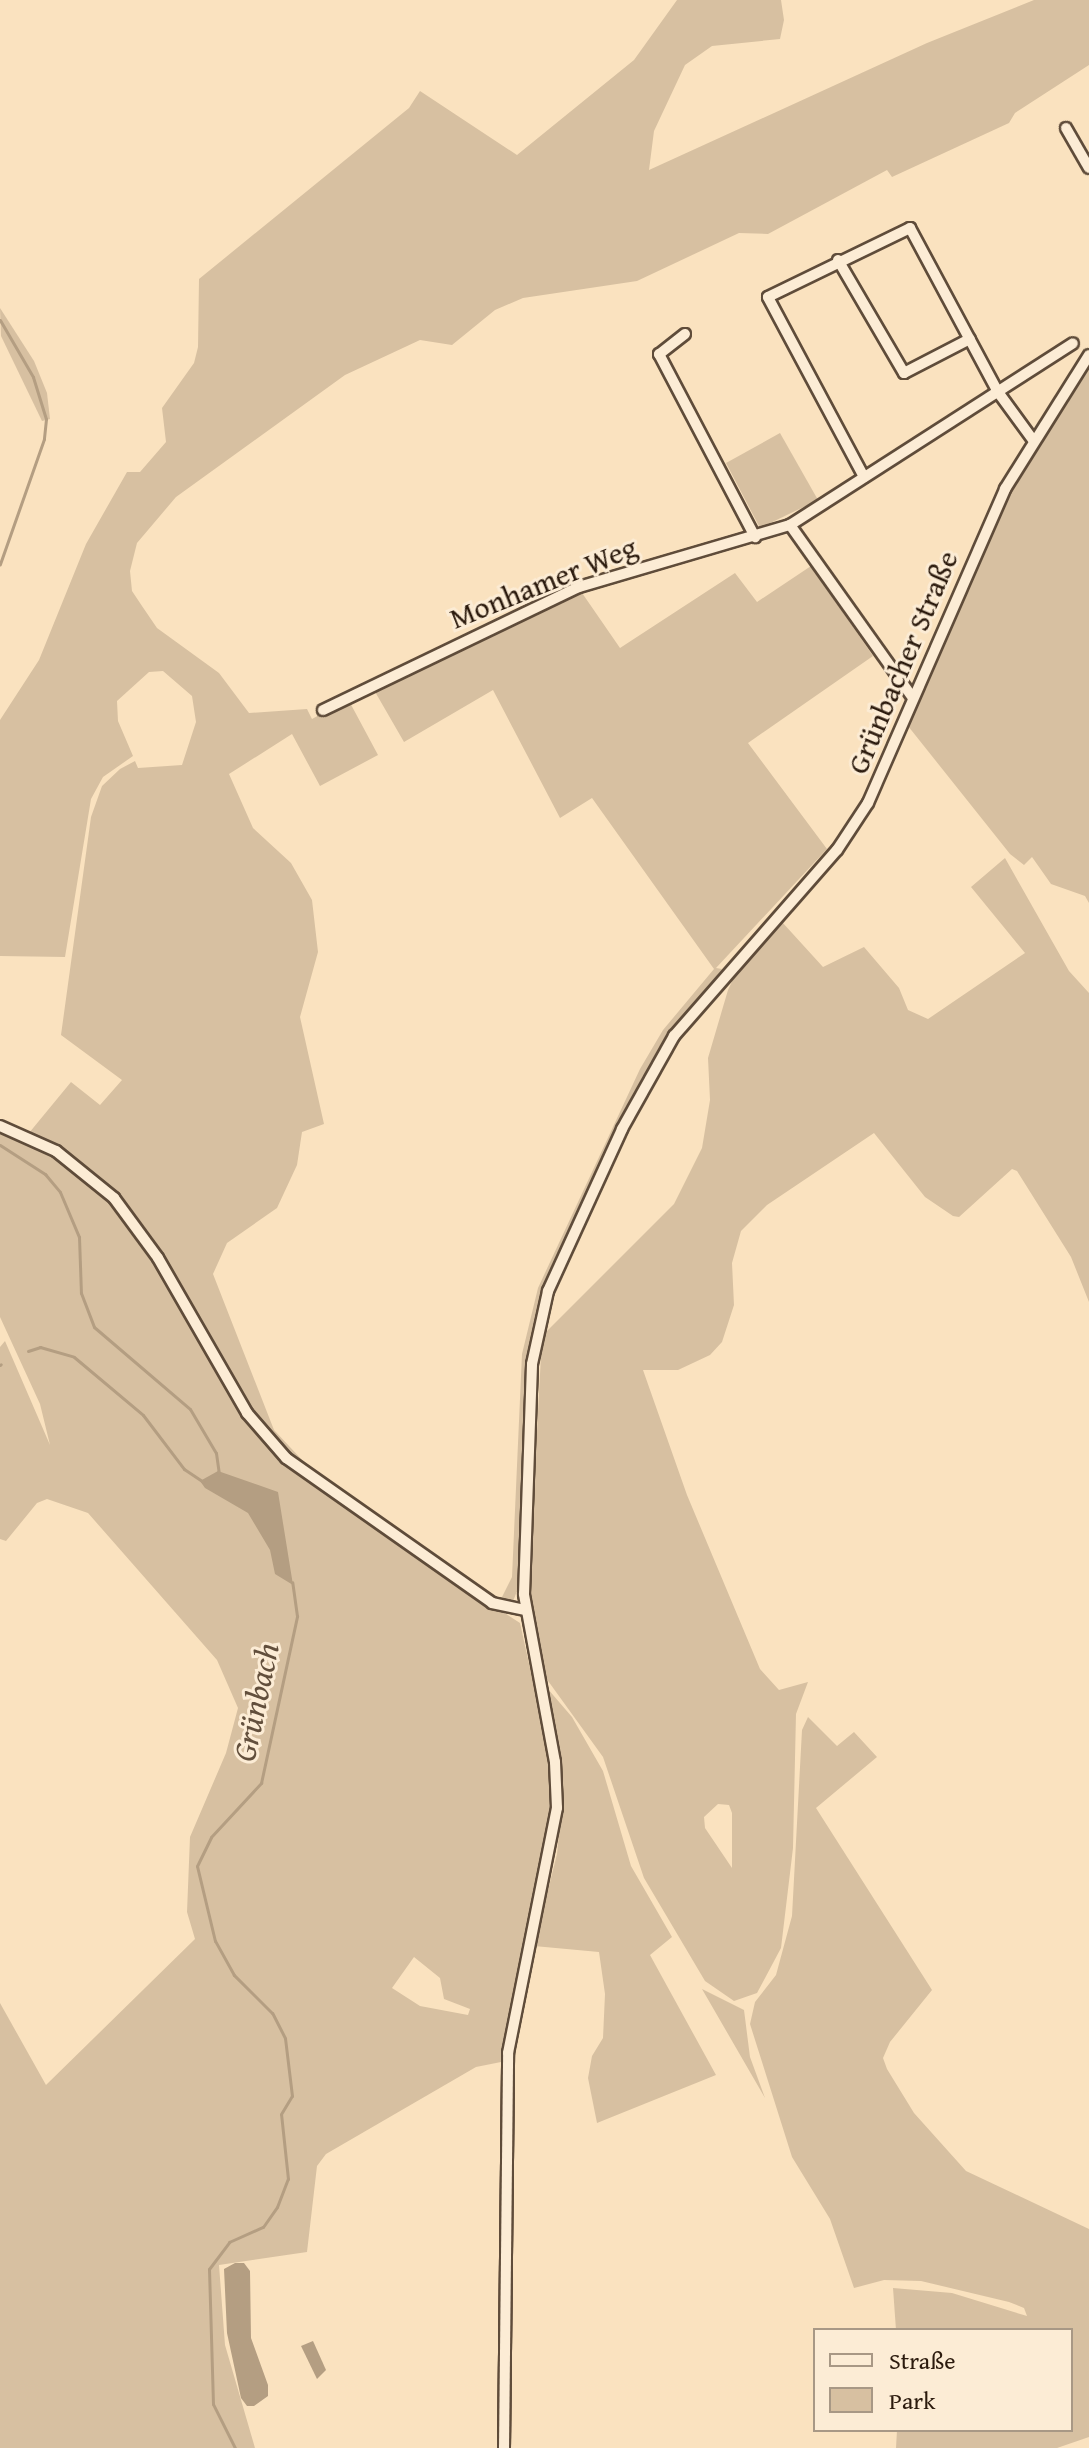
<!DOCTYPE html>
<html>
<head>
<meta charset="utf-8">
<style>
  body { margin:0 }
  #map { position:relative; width:1089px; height:2448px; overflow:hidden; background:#fae2bf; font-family:"Gentium Book Plus",serif }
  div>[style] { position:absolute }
  .green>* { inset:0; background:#d7c0a1 }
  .water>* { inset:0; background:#b49e82 }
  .stream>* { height:3px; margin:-1.5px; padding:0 1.5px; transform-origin:1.5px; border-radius:1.5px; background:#b49e82 }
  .roads { filter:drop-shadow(2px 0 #5f4c3a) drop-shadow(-2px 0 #5f4c3a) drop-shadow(0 2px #5f4c3a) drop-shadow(0 -2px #5f4c3a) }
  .street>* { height:10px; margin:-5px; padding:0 5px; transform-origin:5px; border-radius:5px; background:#fcecd5 }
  span { translate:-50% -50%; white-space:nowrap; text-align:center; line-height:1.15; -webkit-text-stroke:6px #fcecd5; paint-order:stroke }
  .street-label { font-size:30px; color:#2b1a0d }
  .water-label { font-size:32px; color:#624f3c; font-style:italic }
  .legend { position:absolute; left:813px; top:2328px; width:260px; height:104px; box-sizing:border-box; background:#fcecd5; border:2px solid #a89885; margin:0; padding:10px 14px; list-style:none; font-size:24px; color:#2b1a0d }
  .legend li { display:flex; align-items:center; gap:16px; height:40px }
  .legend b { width:40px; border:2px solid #a89885 }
</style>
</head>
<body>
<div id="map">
  <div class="green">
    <div style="clip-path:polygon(677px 0,781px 0,784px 20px,780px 39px,712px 46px,685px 65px,654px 131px,649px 170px,927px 43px,1034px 0,1089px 0,1089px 65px,1015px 113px,1009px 123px,892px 177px,887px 170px,768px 234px,739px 233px,637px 281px,523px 298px,495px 310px,452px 345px,420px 340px,345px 375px,176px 497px,137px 543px,130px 571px,132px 591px,142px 606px,157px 628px,219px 673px,249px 713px,307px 709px,312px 719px,348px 699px,378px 755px,320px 786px,292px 734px,229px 774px,253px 828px,291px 863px,312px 900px,318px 952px,300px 1017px,324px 1124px,302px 1132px,297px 1165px,277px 1208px,227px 1243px,213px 1274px,274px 1430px,318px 1477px,290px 1455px,249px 1408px,124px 1202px,72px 1156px,29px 1133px,71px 1082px,100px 1105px,122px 1080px,61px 1035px,91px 817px,102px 786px,120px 769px,135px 761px,138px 768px,182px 765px,196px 722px,192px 696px,163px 671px,149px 672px,117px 701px,118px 721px,133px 756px,103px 777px,91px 799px,65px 957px,0 956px,0 720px,39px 660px,86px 544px,127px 472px,140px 472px,166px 442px,162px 408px,194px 363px,198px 347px,199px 279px,409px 108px,420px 91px,517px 155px,634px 60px)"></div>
    <div style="clip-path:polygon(0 308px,34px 361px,47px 393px,50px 419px,42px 421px,1px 336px)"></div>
    <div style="clip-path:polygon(1089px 362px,1089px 903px,1085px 896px,1051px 884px,1032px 857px,1024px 865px,1010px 854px,908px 726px,1008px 492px)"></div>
    <div style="clip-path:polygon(780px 433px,818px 500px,760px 528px,726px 463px)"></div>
    <div style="clip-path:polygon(811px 566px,873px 656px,748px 743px,827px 849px,716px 968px,722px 969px,657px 1054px,556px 1261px,535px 1322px,527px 1371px,517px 1591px,512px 1604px,500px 1601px,512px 1577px,522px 1354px,538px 1288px,640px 1069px,663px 1030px,714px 969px,592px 798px,560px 818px,493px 690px,404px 742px,374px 690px,580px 590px,620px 648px,735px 573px,757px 602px)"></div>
    <div style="clip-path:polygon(evenodd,1005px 858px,1069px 971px,1089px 993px,1089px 1302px,1071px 1257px,1017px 1171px,1012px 1169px,959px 1217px,953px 1216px,925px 1197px,874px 1133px,767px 1205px,741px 1231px,732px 1263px,734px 1305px,722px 1342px,710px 1355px,678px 1370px,643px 1370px,687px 1495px,760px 1669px,779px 1690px,808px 1682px,796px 1714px,793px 1848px,781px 1948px,757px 1993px,734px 2001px,705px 1981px,644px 1878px,603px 1757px,538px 1667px,528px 1603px,542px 1336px,674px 1204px,702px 1148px,710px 1100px,708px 1058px,728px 990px,737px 971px,782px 922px,823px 967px,864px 947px,899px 988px,908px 1010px,928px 1019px,1025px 953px,971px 887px,1005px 858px,718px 1804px,729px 1805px,732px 1813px,732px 1868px,705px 1828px,704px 1817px,718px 1804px)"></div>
    <div style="clip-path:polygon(evenodd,0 1130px,51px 1152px,108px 1197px,144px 1244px,236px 1405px,275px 1453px,362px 1520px,520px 1623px,547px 1745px,552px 1818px,501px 2062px,476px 2067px,326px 2154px,317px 2166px,307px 2252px,219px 2265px,225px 2345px,255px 2448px,0 2448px,0 2003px,46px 2085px,195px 1939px,187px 1912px,190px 1837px,226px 1753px,238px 1708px,217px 1660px,88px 1513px,47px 1499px,37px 1503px,6px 1541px,0 1539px,0 1347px,5px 1341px,50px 1445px,40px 1404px,0 1317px,0 1130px,414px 1957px,440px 1978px,444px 1999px,470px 2009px,468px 2015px,420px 2006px,392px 1988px,414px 1957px)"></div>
    <div style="clip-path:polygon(541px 1681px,572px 1717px,603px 1771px,631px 1866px,672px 1937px,650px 1955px,716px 2075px,597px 2123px,588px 2078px,592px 2056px,603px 2038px,605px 1994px,599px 1952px,534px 1946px,557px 1854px,561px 1813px,558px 1750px)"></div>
    <div style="clip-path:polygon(808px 1717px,837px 1746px,854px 1732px,877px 1757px,816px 1808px,932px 1990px,890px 2042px,883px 2058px,887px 2069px,914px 2113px,966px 2171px,1089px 2229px,1089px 2437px,1057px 2448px,896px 2448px,897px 2430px,1071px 2430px,1071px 2330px,896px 2330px,893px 2288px,952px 2293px,1027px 2316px,1024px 2308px,1009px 2302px,921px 2281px,884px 2280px,854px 2288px,830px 2219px,792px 2157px,750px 2024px,755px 2002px,776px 1975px,792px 1916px,802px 1730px)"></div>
    <div style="clip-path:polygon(702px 1989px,744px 2010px,750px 2057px,765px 2098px)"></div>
  </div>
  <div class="water">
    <div style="clip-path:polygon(218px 1471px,278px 1492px,293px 1585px,275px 1574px,270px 1550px,248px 1513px,205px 1488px,200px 1481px)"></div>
    <div style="clip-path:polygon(235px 2263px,244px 2263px,250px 2271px,251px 2338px,268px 2385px,268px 2396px,254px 2406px,247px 2406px,241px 2398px,227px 2333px,224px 2269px)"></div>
    <div style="clip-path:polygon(313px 2341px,326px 2370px,317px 2379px,301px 2346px)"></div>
  </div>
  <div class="stream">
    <div style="left:0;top:320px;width:66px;rotate:59.9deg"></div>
    <div style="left:33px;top:377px;width:44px;rotate:72.8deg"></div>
    <div style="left:46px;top:419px;width:20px;rotate:96deg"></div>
    <div style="left:44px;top:439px;width:133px;rotate:109.4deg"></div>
    <div style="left:0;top:1145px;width:54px;rotate:32.8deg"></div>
    <div style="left:45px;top:1174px;width:23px;rotate:50deg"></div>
    <div style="left:60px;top:1192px;width:49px;rotate:67.1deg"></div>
    <div style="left:79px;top:1237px;width:56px;rotate:88deg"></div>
    <div style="left:81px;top:1293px;width:36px;rotate:69deg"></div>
    <div style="left:94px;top:1327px;width:126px;rotate:40.5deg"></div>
    <div style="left:190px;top:1409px;width:51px;rotate:59.4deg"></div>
    <div style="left:216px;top:1453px;width:22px;rotate:82deg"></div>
    <div style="left:28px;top:1351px;width:13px;rotate:-18deg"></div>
    <div style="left:40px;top:1347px;width:35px;rotate:16deg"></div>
    <div style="left:74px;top:1357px;width:90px;rotate:40deg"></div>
    <div style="left:143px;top:1415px;width:68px;rotate:52.8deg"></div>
    <div style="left:184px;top:1469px;width:23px;rotate:34deg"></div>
    <div style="left:0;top:1365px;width:1px;rotate:-45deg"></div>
    <div style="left:235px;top:2448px;width:49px;rotate:-116.6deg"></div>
    <div style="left:213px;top:2404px;width:135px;rotate:-91.7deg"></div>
    <div style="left:209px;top:2269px;width:34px;rotate:-53deg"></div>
    <div style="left:229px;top:2242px;width:37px;rotate:-24deg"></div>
    <div style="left:263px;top:2227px;width:24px;rotate:-55deg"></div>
    <div style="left:277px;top:2207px;width:30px;rotate:-69deg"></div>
    <div style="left:288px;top:2179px;width:65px;rotate:-96.1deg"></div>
    <div style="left:281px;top:2114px;width:21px;rotate:-59deg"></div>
    <div style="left:292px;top:2096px;width:58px;rotate:-96.9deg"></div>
    <div style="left:285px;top:2038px;width:28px;rotate:-117deg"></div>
    <div style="left:272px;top:2013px;width:54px;rotate:-135deg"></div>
    <div style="left:234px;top:1975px;width:39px;rotate:-119deg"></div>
    <div style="left:215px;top:1941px;width:77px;rotate:-103.5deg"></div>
    <div style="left:197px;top:1866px;width:32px;rotate:-64deg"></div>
    <div style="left:211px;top:1837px;width:74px;rotate:-47.2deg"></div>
    <div style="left:261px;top:1783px;width:171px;rotate:-77.8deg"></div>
    <div style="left:297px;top:1616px;width:34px;rotate:-98deg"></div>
  </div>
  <div class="roads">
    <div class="street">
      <div style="left:1066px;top:128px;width:46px;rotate:60.1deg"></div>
      <div style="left:838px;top:260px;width:131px;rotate:59.7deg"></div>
      <div style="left:904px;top:373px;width:74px;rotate:-27.3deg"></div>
      <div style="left:685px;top:334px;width:33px;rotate:142deg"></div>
      <div style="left:659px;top:354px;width:207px;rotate:62.3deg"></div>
      <div style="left:864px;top:477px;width:204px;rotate:-118.1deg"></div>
      <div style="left:768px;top:297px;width:158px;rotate:-25.9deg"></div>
      <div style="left:910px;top:228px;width:186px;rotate:61.8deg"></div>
      <div style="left:998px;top:392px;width:59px;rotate:53.9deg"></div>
      <div style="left:790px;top:525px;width:212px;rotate:54.6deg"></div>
      <div style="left:323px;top:710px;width:284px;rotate:-25.7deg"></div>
      <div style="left:579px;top:587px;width:220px;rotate:-16.4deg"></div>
      <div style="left:790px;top:525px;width:336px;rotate:-32.7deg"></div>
      <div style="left:0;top:1126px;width:61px;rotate:24.1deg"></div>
      <div style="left:56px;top:1151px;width:75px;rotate:39deg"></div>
      <div style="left:114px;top:1198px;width:74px;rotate:53.7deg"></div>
      <div style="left:158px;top:1258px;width:179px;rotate:60.1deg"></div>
      <div style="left:247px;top:1413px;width:60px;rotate:49.1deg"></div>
      <div style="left:286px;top:1458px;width:252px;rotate:35.1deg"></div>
      <div style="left:492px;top:1603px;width:33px;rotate:12deg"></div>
      <div style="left:504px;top:2448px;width:395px;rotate:-89.4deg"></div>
      <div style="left:508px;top:2053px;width:250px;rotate:-78.7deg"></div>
      <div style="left:557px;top:1808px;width:46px;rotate:-92.5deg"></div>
      <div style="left:555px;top:1762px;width:171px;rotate:-100.5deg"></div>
      <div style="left:524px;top:1594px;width:230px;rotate:-88deg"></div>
      <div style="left:532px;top:1364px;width:75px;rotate:-77.6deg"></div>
      <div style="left:548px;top:1291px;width:178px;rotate:-65.4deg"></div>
      <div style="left:622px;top:1129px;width:107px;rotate:-60.8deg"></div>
      <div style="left:674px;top:1036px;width:247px;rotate:-48.8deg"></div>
      <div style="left:837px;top:850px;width:56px;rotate:-56.6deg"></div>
      <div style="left:868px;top:803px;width:343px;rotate:-66.4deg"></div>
      <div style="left:1005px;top:489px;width:158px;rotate:-57.9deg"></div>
    </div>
  </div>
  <div class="street-label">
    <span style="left:543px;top:582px;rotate:-22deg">Monhamer Weg</span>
    <span style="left:902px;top:662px;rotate:-67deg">Grünbacher Straße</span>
  </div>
  <div class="water-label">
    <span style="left:256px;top:1702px;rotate:-78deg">Grünbach</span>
  </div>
  <ul class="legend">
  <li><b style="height:10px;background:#fcecd5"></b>Straße</li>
  <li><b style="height:22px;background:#d7c0a1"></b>Park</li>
  </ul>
</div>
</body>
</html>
